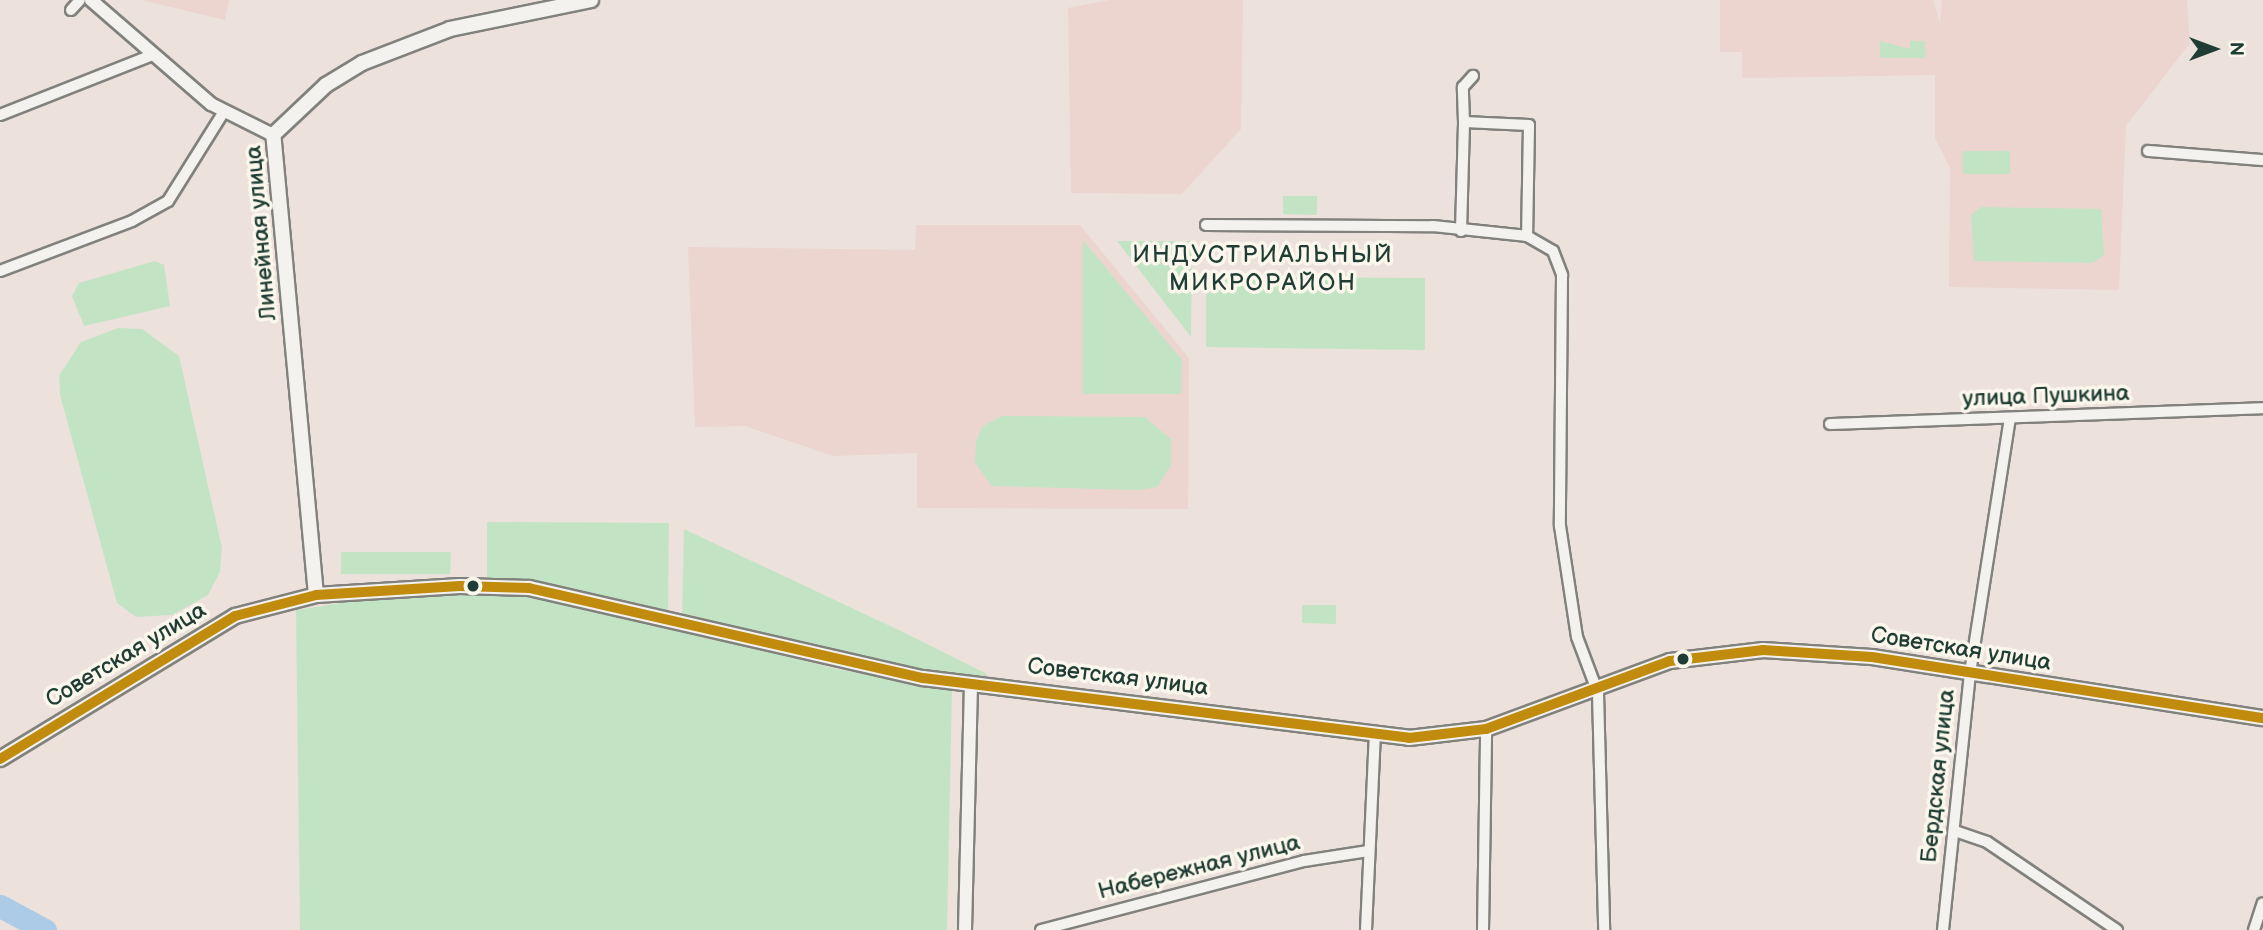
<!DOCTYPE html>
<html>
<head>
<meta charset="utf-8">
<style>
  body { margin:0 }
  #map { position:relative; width:2263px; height:930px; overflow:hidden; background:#ece1db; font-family:"Balsamiq Sans",sans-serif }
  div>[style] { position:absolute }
  .built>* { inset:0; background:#ecd5cf }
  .green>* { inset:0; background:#c3e4c4 }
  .river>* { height:23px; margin:-11.5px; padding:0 11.5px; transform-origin:11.5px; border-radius:11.5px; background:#abcbe7 }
  .roads { filter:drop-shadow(2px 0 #81817d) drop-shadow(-2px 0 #81817d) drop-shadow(0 2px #81817d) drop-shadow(0 -2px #81817d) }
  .minor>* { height:10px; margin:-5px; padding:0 5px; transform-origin:5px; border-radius:5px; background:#f4f2ee }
  .tertiary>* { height:12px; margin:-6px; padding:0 6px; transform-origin:6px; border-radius:6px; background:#f4f2ee }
  .secondary>* { height:14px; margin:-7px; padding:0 7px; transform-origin:7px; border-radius:7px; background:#f4f2ee }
  .bus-1>* { height:10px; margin:-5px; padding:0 5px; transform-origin:5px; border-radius:5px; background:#c18c0d }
  .dots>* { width:19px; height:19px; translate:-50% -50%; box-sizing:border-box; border:4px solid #fbf7ec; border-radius:50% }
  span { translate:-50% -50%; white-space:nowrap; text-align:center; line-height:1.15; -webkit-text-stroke:7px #fbf7ec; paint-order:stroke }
  .street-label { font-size:23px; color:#1f3d34 }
  .neighbourhood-label { font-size:24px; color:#1f3d34; letter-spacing:2px }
  .north { position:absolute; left:2179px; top:14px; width:70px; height:70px; -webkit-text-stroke:5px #fbf7ec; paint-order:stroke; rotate:90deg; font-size:19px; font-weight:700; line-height:28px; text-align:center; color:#1f3d34 }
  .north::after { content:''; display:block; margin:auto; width:24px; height:32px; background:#1f3d34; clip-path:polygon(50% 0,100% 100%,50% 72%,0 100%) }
</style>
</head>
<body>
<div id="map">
  <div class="built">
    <div style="clip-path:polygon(141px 0,229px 0,225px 20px)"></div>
    <div style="clip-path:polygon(1109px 0,1243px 0,1241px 129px,1182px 194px,1071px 193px,1068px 8px)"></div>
    <div style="clip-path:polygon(1720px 0,1933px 0,1940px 23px,1942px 0,2187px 0,2190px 43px,2126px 126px,2119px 290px,1949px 287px,1950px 168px,1935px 138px,1935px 75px,1742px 78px,1742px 52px,1720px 52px)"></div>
    <div style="clip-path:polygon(916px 225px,1080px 225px,1189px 358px,1188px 509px,917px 508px,917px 453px,833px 456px,745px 426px,695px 427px,688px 247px,915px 250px)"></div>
  </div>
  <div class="green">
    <div style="clip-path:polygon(1880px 41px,1910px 49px,1910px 41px,1925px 41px,1925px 58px,1880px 58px)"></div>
    <div style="clip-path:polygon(1963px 151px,2010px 151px,2010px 174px,1963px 174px)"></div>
    <div style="clip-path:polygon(1283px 196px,1317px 196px,1317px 215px,1283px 214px)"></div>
    <div style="clip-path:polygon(1981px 207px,2101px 209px,2104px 255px,2093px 263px,1974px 261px,1971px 215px)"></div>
    <div style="clip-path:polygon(1083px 240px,1182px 360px,1181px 394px,1083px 394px)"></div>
    <div style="clip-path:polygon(1117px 241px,1192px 241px,1191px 337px)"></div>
    <div style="clip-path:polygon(155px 261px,164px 265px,170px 306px,84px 326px,72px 296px,79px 283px)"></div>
    <div style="clip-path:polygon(1206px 277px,1425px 278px,1425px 350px,1206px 347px)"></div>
    <div style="clip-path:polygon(118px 328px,142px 329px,179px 356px,222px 548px,220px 572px,208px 595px,172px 615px,136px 617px,117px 603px,60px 395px,59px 376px,81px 342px)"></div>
    <div style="clip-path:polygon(1002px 416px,1145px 417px,1171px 439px,1171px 465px,1157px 487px,1140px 490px,992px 486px,975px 463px,976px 441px,982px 427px)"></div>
    <div style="clip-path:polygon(487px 522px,669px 523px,668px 612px,528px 580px,487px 580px)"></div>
    <div style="clip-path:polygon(684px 529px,905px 633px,987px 674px,982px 680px,916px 669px,682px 617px)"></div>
    <div style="clip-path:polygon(341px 552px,451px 552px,450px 574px,341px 574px)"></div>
    <div style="clip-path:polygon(525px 591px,841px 670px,952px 688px,947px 930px,300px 930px,296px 610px,406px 593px)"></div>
    <div style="clip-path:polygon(1302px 605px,1336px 605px,1336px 624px,1302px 623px)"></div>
  </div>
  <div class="river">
    <div style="left:0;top:906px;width:51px;rotate:28.1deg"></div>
  </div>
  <div class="roads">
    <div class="minor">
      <div style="left:71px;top:10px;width:13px;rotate:-48deg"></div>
      <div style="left:0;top:115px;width:161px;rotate:-21.5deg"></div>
      <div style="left:1464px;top:122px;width:35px;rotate:-92deg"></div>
      <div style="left:1463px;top:87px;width:15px;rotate:-48deg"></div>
      <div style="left:2148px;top:151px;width:115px;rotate:4.5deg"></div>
      <div style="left:1206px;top:225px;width:227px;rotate:0.3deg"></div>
      <div style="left:1433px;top:226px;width:95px;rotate:6.1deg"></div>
      <div style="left:1527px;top:236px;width:30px;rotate:30deg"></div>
      <div style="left:1553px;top:251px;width:26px;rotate:69deg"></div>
      <div style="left:1562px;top:275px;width:251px;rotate:90.5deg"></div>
      <div style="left:1560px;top:526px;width:112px;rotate:81.3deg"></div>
      <div style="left:1577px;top:637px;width:60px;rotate:69.4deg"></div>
      <div style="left:1598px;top:693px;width:237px;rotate:88.5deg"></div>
      <div style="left:1461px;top:231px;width:109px;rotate:-88.4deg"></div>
      <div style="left:1464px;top:122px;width:65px;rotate:2.6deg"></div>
      <div style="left:1529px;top:125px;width:111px;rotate:91deg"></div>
      <div style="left:0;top:271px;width:141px;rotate:-20.7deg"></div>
      <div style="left:132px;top:221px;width:41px;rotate:-29.1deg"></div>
      <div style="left:168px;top:201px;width:104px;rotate:-58deg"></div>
      <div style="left:1830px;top:424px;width:433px;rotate:-2.1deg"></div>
      <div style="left:1955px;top:831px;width:34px;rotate:19deg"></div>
      <div style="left:1987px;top:842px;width:157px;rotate:34.1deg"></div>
      <div style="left:1041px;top:930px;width:272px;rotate:-14.7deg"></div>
      <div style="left:1304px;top:861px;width:65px;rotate:-8.9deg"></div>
      <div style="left:1366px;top:930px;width:195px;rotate:-87.4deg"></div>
      <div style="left:1483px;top:930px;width:201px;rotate:-89.1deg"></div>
      <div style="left:1943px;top:930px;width:258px;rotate:-84deg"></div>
      <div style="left:1970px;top:673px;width:257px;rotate:-81.1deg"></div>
      <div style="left:2254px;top:930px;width:28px;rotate:-72deg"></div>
    </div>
    <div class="tertiary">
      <div style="left:91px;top:0;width:159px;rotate:40.9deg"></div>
      <div style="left:211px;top:104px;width:69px;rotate:26.6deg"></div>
      <div style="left:965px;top:930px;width:246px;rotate:-88.6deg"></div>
    </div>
    <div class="secondary">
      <div style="left:316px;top:595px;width:462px;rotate:-95.3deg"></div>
      <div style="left:273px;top:135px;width:73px;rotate:-43.3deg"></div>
      <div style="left:326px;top:85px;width:42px;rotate:-31.4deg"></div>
      <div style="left:362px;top:63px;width:94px;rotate:-21.1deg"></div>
      <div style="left:450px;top:29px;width:144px;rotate:-11.6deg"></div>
      <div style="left:0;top:759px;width:275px;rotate:-31.3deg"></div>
      <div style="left:235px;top:616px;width:84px;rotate:-14.5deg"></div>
      <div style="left:316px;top:595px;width:144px;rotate:-3.6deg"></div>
      <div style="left:460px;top:586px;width:69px;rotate:1.7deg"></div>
      <div style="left:529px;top:588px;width:404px;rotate:12.9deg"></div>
      <div style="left:923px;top:678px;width:490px;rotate:7deg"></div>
      <div style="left:1409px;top:738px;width:78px;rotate:-6.7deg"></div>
      <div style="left:1486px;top:729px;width:196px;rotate:-20.3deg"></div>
      <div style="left:1670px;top:661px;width:94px;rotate:-6.7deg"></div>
      <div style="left:1763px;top:650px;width:109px;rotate:3.7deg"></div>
      <div style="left:1872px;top:657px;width:396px;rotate:8.9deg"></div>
    </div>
  </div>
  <div class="bus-1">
    <div style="left:0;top:759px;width:275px;rotate:-31.3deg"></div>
    <div style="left:235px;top:616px;width:84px;rotate:-14.5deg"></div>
    <div style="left:316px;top:595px;width:144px;rotate:-3.6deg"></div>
    <div style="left:460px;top:586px;width:69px;rotate:1.7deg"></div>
    <div style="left:529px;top:588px;width:404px;rotate:12.9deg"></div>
    <div style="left:923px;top:678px;width:490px;rotate:7deg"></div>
    <div style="left:1409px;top:738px;width:78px;rotate:-6.7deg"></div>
    <div style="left:1486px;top:729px;width:196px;rotate:-20.3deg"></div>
    <div style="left:1670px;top:661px;width:94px;rotate:-6.7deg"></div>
    <div style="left:1763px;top:650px;width:109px;rotate:3.7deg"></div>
    <div style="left:1872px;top:657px;width:396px;rotate:8.9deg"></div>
  </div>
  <div class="dots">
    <div style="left:473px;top:586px;background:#1f3d34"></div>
    <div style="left:1683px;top:659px;background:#1f3d34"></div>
  </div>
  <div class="street-label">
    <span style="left:261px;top:233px;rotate:-95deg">Линейная улица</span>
    <span style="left:2046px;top:396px;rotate:-2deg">улица Пушкина</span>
    <span style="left:1961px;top:649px;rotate:9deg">Советская улица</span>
    <span style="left:126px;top:655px;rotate:-31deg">Советская улица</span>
    <span style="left:1118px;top:677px;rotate:7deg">Советская улица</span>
    <span style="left:1938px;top:776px;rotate:-84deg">Бердская улица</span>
    <span style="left:1199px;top:867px;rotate:-14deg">Набережная улица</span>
  </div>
  <div class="neighbourhood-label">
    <span style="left:1263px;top:269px">ИНДУСТРИАЛЬНЫЙ<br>МИКРОРАЙОН</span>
  </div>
  <div class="north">N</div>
</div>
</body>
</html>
